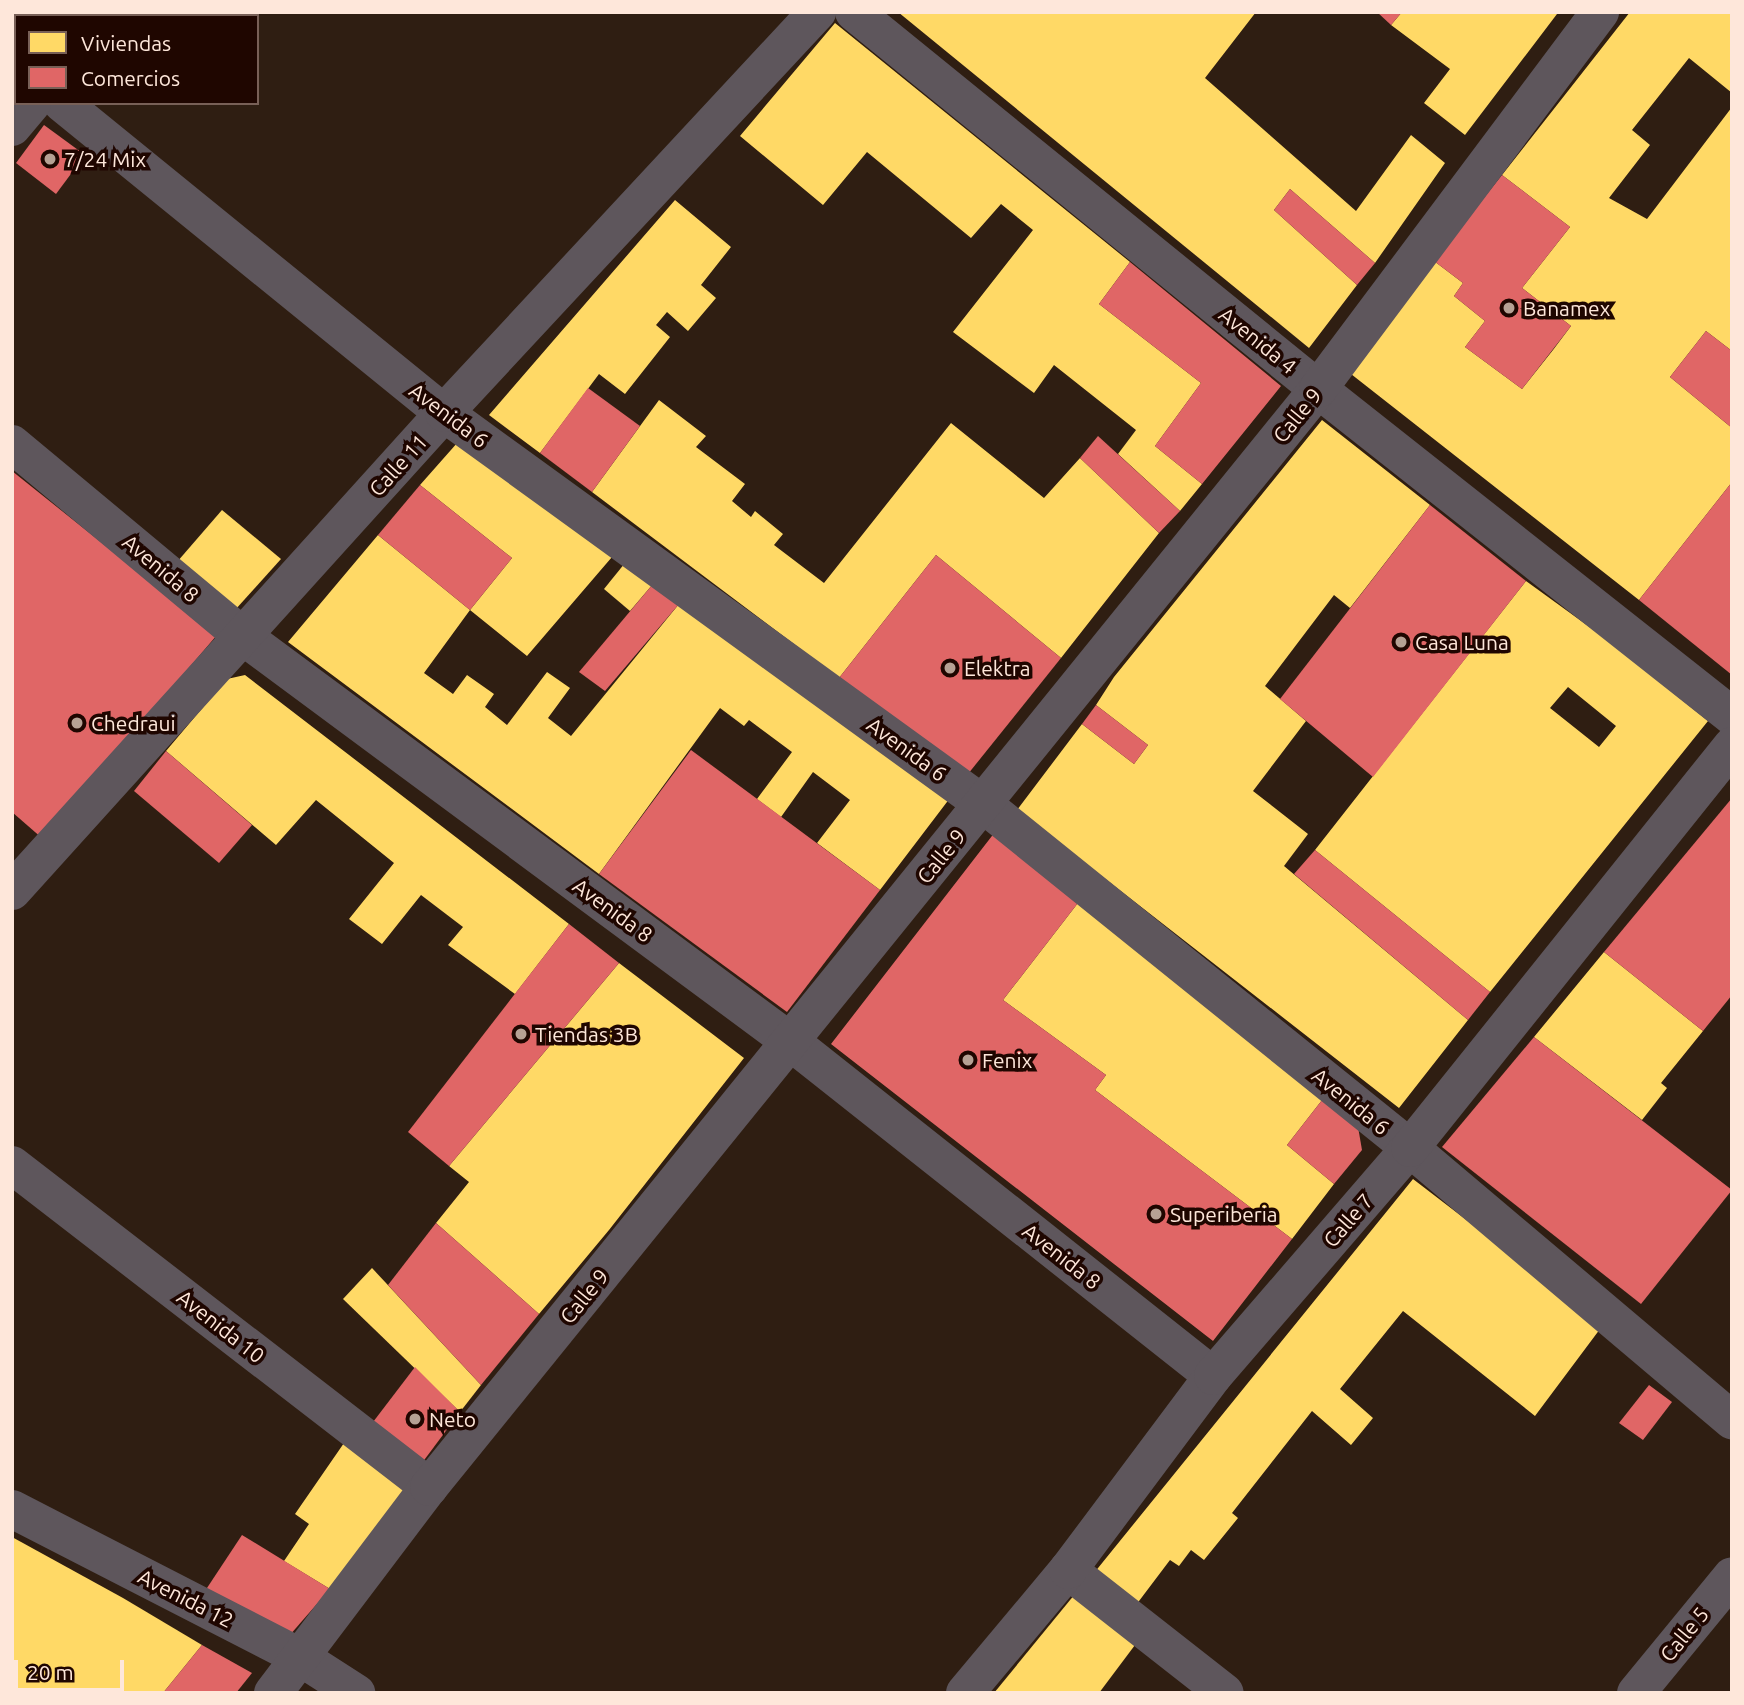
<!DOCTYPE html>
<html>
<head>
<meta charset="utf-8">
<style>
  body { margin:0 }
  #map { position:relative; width:1744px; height:1705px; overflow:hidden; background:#2f1e12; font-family:Ubuntu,sans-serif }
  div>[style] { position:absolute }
  .homes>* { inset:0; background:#ffd966 }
  .shops>* { inset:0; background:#e06666 }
  .minor>* { height:38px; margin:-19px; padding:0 19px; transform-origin:19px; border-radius:19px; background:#5e565c }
  .dots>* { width:19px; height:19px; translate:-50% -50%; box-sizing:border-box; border:4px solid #1f0600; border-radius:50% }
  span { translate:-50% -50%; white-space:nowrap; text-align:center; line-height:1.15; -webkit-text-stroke:7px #1f0600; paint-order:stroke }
  .poi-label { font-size:21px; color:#fee7da }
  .left { translate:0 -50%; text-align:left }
  .street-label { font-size:21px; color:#fee7da }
  .frame { position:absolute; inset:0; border:14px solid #fee7da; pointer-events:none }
  .legend { position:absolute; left:14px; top:14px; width:245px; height:91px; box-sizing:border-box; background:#1f0600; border:2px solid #786057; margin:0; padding:9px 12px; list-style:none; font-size:21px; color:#fee7da }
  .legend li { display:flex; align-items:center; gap:14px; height:35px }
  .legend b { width:35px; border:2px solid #786057 }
  .scale { position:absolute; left:14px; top:1660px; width:110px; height:32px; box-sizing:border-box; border:4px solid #fee7da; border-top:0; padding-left:9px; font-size:21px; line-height:24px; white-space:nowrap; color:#fee7da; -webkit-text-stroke:5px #1f0600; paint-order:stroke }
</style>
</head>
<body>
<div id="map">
  <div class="homes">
    <div style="clip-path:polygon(898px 12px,1256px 12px,1205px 78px,1356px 211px,1411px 135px,1445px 163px,1375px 263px,1290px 189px,1274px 210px,1357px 285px,1309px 348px)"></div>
    <div style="clip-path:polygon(1402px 12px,1555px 12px,1557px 14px,1465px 135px,1424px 103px,1450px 69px,1391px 25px)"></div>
    <div style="clip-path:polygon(1630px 12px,1732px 12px,1732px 93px,1689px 58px,1632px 130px,1650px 145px,1609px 198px,1647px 219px,1732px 107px,1732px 351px,1706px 331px,1670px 377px,1732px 428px,1732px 482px,1639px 600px,1351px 374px,1434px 261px,1463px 283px,1454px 296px,1485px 321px,1465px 347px,1522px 389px,1553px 350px,1571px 326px,1522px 288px,1570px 227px,1502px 175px)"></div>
    <div style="clip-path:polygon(835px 23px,1130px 262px,1099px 304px,1201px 383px,1155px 446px,1202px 484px,1180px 511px,1118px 454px,1136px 430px,1054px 365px,1034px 393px,953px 332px,1033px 230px,1001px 204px,971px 238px,867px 152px,823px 205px,740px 136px)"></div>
    <div style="clip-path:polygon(675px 200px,731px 247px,701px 285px,716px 298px,688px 331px,667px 312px,656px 325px,670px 337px,625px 394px,599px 374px,540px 453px,489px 415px)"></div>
    <div style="clip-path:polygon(659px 400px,706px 436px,696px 447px,745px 484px,732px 501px,751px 517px,755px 511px,783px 534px,774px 545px,824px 583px,951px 423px,1044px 498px,1080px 458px,1159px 533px,1061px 658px,936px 555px,839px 678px,592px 492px)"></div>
    <div style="clip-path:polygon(1322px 420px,1430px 505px,1350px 608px,1334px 595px,1265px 686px,1306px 721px,1253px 791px,1308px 834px,1284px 866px,1468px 1020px,1399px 1108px,1017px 810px,1082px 724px,1134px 764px,1148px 745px,1096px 705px,1114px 677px)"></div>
    <div style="clip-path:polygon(458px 442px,612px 557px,527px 656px,470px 610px,512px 558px,420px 485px)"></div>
    <div style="clip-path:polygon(222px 510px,281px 559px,235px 610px,177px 562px)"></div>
    <div style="clip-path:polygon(378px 535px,470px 610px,424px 673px,453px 694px,467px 675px,494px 694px,485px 707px,507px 725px,547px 672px,570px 688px,548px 718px,571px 736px,679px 604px,950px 798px,880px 890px,817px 843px,850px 800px,813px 772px,781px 817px,757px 799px,792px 752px,749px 720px,744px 726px,720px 708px,599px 874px,288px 642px)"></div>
    <div style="clip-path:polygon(625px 563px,653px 584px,630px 611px,604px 589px)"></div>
    <div style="clip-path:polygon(evenodd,1526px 581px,1606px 639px,1708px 721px,1490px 992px,1315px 850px,1526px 581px,1568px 687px,1616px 726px,1599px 747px,1550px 708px,1568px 687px)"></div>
    <div style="clip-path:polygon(245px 675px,569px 924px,515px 994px,448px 945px,463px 927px,421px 895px,382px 944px,349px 919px,394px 863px,316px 800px,276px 845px,166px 751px,227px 679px)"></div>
    <div style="clip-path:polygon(1081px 899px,1326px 1095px,1287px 1145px,1334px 1184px,1292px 1239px,1095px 1090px,1106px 1075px,1003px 1000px)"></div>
    <div style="clip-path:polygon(1604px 952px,1703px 1031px,1661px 1083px,1667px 1088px,1642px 1120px,1534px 1037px)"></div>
    <div style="clip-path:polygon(619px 963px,744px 1058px,609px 1230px,539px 1314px,436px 1223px,469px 1182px,449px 1166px)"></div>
    <div style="clip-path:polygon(1413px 1179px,1603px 1325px,1535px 1416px,1403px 1311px,1340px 1389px,1373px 1418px,1351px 1445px,1312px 1411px,1232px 1513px,1238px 1518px,1204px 1560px,1191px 1550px,1179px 1566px,1170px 1560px,1136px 1605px,1094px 1573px)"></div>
    <div style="clip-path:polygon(372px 1268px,481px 1385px,460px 1412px,343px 1299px)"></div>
    <div style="clip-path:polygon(344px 1443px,410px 1490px,330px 1589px,284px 1561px,309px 1524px,295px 1514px)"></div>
    <div style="clip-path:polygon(12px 1537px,123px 1598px,202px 1645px,163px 1693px,12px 1693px)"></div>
    <div style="clip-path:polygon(1075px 1594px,1138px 1641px,1099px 1693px,994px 1693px)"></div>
  </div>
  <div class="shops">
    <div style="clip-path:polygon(1377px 12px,1402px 12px,1391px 25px)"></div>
    <div style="clip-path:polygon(44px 125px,85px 155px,56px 194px,16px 163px)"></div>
    <div style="clip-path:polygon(1502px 175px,1570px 227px,1522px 288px,1571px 326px,1522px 389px,1465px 347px,1485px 321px,1454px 296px,1463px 283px,1434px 261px)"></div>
    <div style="clip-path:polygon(1290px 189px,1375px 263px,1357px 285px,1274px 210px)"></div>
    <div style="clip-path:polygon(1130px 262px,1281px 386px,1202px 484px,1155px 446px,1201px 383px,1099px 304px)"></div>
    <div style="clip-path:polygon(1706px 331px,1732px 351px,1732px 428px,1670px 377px)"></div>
    <div style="clip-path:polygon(588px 388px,640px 426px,592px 492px,540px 453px)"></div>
    <div style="clip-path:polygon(1098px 436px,1180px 511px,1159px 533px,1080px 458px)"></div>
    <div style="clip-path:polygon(12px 471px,217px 635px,43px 839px,12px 812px)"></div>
    <div style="clip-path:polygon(1732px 482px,1732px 675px,1639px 600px)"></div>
    <div style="clip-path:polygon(420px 485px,512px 558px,470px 610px,378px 535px)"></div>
    <div style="clip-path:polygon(1430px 505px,1526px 581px,1373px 777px,1280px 699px)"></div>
    <div style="clip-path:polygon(936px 555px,1061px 658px,968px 774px,839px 678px)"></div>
    <div style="clip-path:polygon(653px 584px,679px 604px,605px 691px,579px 672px)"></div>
    <div style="clip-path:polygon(1096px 705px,1148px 745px,1134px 764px,1082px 724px)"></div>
    <div style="clip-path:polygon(691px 750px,880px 890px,787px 1012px,599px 874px)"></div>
    <div style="clip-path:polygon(166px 751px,252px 825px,219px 863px,134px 791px)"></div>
    <div style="clip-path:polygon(1732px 798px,1732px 995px,1703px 1031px,1604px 952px)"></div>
    <div style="clip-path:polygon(995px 832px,1081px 899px,1003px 1000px,1106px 1075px,1095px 1090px,1292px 1239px,1213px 1341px,831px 1044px)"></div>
    <div style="clip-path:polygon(1315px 850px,1490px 992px,1468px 1020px,1294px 874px)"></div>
    <div style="clip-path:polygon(569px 924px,619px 963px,449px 1166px,408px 1132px)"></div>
    <div style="clip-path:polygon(1534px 1037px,1732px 1190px,1641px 1304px,1442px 1147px)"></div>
    <div style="clip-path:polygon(1326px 1095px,1357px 1121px,1362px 1150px,1334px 1184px,1287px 1145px)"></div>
    <div style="clip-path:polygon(436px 1223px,539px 1314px,481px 1385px,388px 1285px)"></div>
    <div style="clip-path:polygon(415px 1367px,460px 1412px,419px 1467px,370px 1426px)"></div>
    <div style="clip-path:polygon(1649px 1385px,1672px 1402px,1643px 1440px,1619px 1423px)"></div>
    <div style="clip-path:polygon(242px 1535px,330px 1589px,289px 1636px,205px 1591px)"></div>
    <div style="clip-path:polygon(202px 1645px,252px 1673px,236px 1693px,163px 1693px)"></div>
  </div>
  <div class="minor">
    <div style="left:854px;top:12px;width:598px;rotate:39.09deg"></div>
    <div style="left:1318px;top:389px;width:528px;rotate:38.3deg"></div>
    <div style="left:110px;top:16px;width:5px;rotate:-53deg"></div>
    <div style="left:12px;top:63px;width:5px;rotate:37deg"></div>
    <div style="left:62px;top:103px;width:492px;rotate:39.1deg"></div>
    <div style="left:444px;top:413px;width:666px;rotate:35.96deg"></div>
    <div style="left:983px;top:804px;width:548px;rotate:38.86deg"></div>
    <div style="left:1410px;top:1148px;width:422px;rotate:40.2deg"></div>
    <div style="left:12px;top:127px;width:31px;rotate:-50deg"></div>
    <div style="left:12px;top:444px;width:302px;rotate:39.8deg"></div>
    <div style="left:244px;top:637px;width:681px;rotate:36.52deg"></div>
    <div style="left:791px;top:1042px;width:538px;rotate:38.36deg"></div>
    <div style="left:12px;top:891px;width:644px;rotate:-47.89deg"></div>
    <div style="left:444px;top:413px;width:548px;rotate:-47.07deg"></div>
    <div style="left:12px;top:1165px;width:527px;rotate:37.67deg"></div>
    <div style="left:12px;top:1509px;width:324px;rotate:27.2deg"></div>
    <div style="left:300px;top:1657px;width:67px;rotate:32.7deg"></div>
    <div style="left:1068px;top:1570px;width:199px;rotate:38.1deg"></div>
    <div style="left:273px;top:1693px;width:258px;rotate:-52.9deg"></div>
    <div style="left:429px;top:1487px;width:1413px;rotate:-51deg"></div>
    <div style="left:1318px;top:389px;width:471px;rotate:-53.2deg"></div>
    <div style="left:965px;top:1693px;width:160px;rotate:-50.1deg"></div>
    <div style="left:1068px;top:1570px;width:242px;rotate:-53.2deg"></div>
    <div style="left:1213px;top:1376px;width:301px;rotate:-49.2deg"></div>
    <div style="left:1410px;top:1148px;width:515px;rotate:-51.31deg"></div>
    <div style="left:1636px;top:1693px;width:151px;rotate:-50.6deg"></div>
  </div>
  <div class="dots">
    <div style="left:50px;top:159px;background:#b6a194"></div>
    <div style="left:1509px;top:308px;background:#b6a194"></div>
    <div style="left:1401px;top:642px;background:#b6a194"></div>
    <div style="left:950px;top:668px;background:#b6a194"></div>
    <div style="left:77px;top:723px;background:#b6a194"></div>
    <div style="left:521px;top:1034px;background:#b6a194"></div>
    <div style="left:968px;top:1060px;background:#b6a194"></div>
    <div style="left:1156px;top:1214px;background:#b6a194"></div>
    <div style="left:415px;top:1419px;background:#b6a194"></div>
  </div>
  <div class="poi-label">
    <span class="left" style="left:64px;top:159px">7/24 Mix</span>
    <span class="left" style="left:1523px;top:308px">Banamex</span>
    <span class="left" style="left:1415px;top:642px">Casa Luna</span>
    <span class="left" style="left:964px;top:668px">Elektra</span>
    <span class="left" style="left:91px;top:723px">Chedraui</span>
    <span class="left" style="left:535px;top:1034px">Tiendas 3B</span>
    <span class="left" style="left:982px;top:1060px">Fenix</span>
    <span class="left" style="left:1170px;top:1214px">Superiberia</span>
    <span class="left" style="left:429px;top:1419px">Neto</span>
  </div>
  <div class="street-label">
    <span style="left:1258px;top:340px;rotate:39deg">Avenida 4</span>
    <span style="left:449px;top:415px;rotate:37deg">Avenida 6</span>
    <span style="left:1297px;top:415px;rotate:-51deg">Calle 9</span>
    <span style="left:398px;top:465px;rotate:-48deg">Calle 11</span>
    <span style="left:161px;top:568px;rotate:40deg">Avenida 8</span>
    <span style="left:907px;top:749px;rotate:36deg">Avenida 6</span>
    <span style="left:941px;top:856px;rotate:-51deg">Calle 9</span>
    <span style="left:613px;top:910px;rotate:36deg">Avenida 8</span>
    <span style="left:1351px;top:1101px;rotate:39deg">Avenida 6</span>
    <span style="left:1348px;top:1220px;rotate:-49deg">Calle 7</span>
    <span style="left:1062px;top:1256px;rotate:38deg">Avenida 8</span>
    <span style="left:584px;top:1296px;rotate:-51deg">Calle 9</span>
    <span style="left:221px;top:1326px;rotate:38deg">Avenida 10</span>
    <span style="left:186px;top:1598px;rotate:27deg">Avenida 12</span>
    <span style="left:1684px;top:1634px;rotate:-51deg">Calle 5</span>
  </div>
  <div class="frame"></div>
  <ul class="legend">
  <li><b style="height:19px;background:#ffd966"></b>Viviendas</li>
  <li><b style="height:19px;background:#e06666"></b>Comercios</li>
  </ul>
  <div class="scale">20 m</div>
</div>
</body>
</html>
